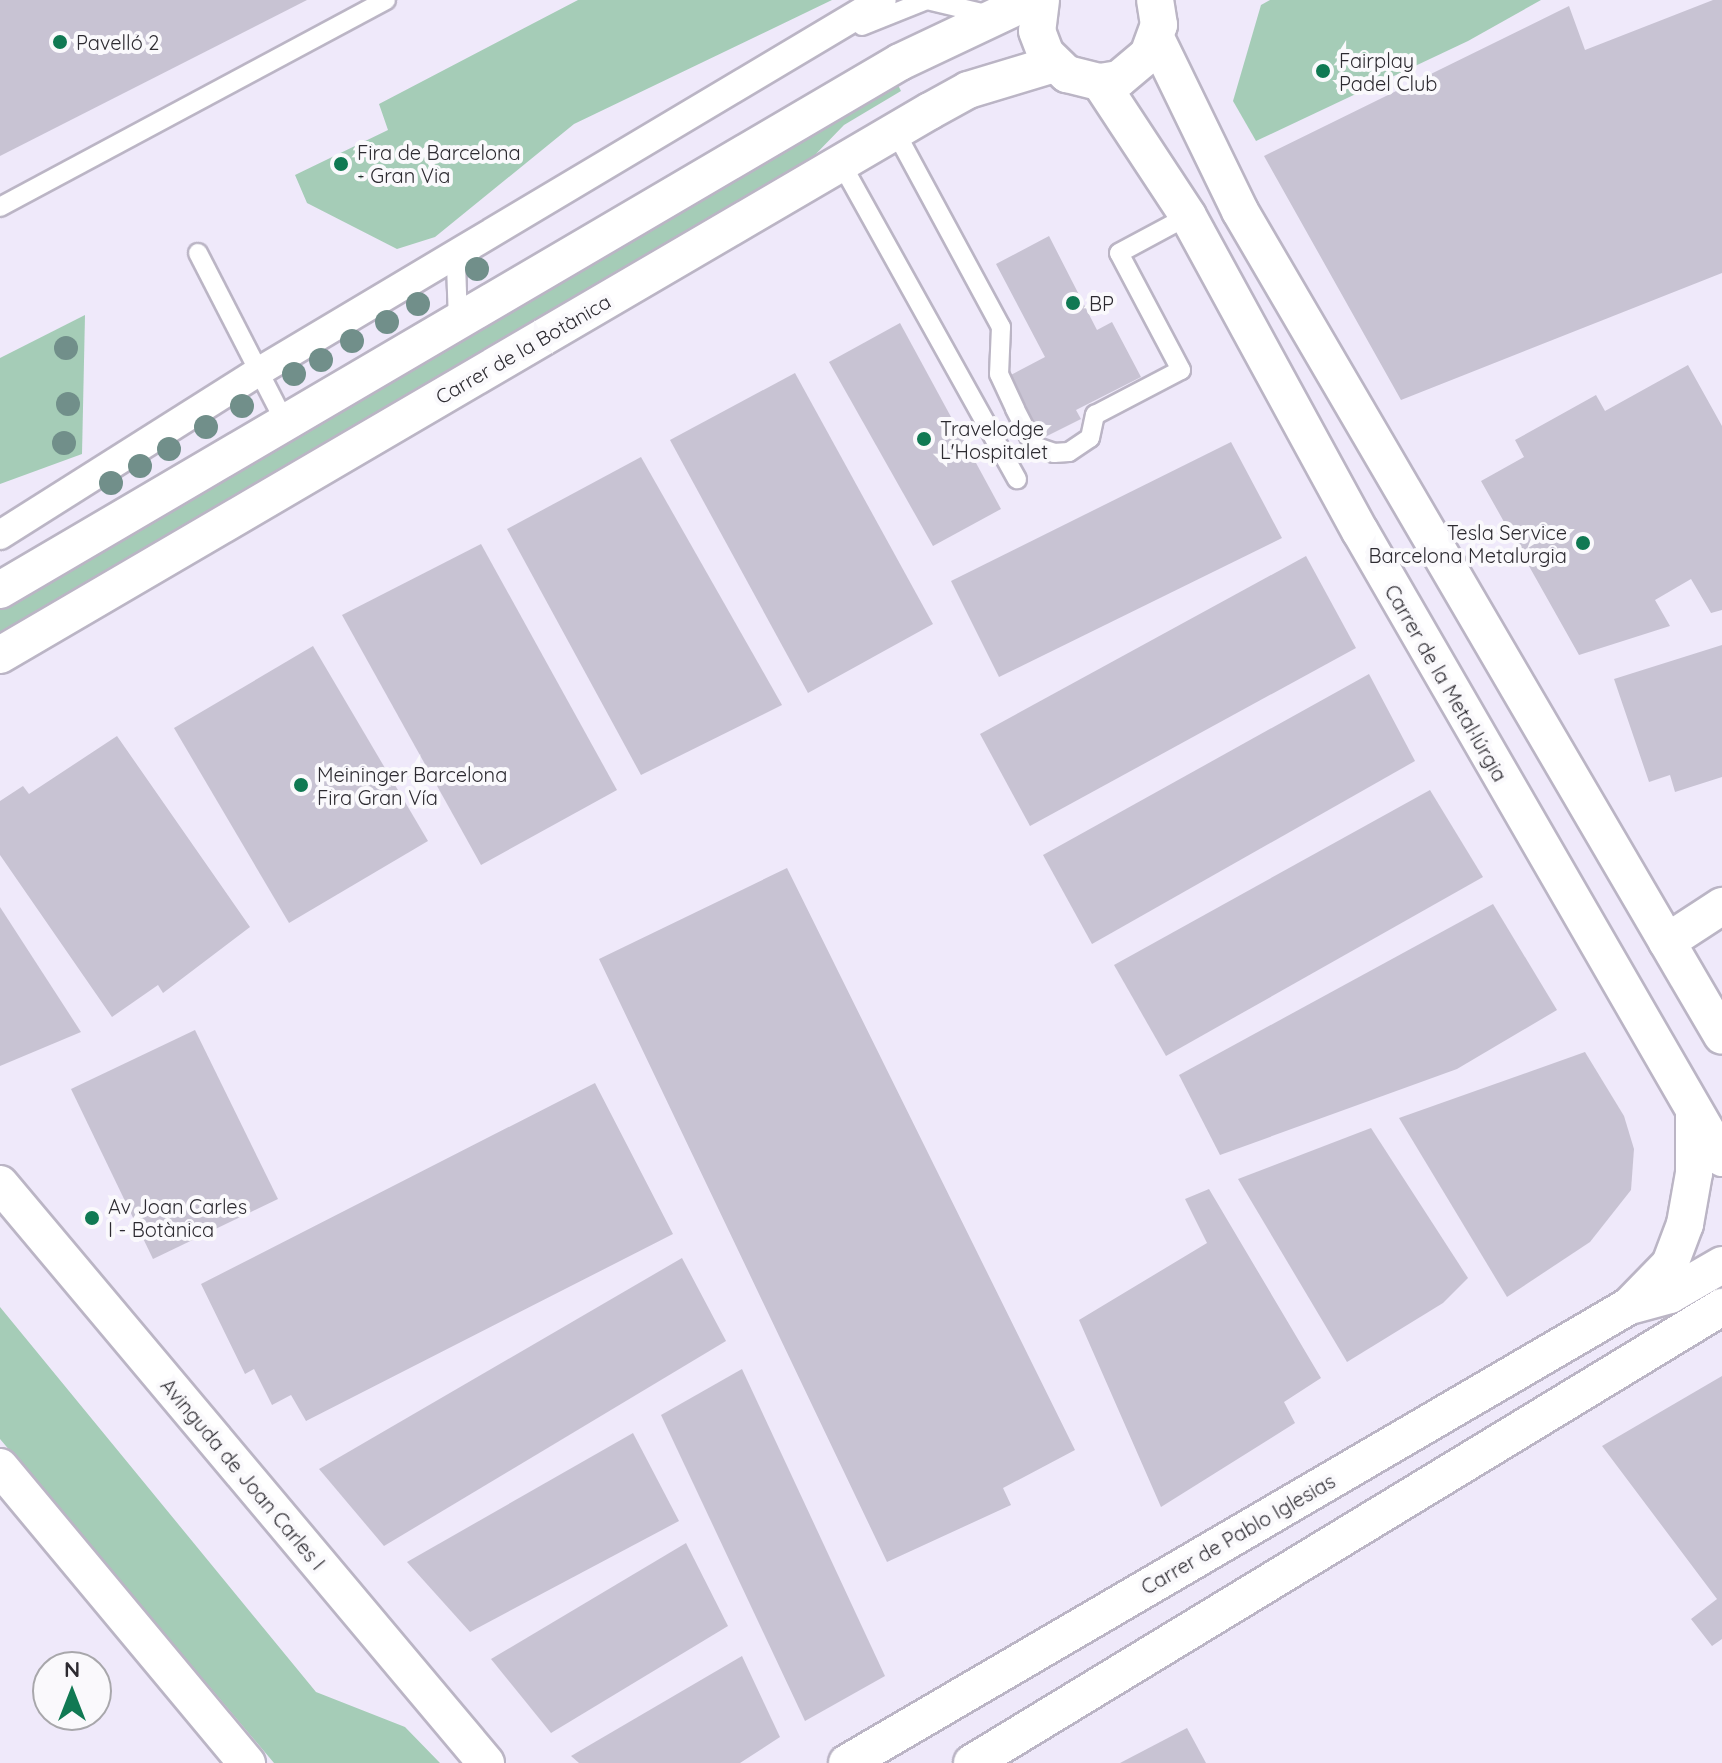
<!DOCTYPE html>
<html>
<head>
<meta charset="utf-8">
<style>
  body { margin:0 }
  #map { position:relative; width:1722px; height:1763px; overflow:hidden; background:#efe9fa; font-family:Quicksand,sans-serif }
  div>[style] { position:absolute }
  .green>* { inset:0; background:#a5ccb7 }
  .building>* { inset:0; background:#c8c3d3 }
  .roads { filter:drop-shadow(2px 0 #bbb5c5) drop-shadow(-2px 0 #bbb5c5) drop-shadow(0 2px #bbb5c5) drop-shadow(0 -2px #bbb5c5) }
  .service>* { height:18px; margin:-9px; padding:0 9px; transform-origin:9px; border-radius:9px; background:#fff }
  .pedestrian>* { height:28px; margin:-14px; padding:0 14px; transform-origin:14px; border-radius:14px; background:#fff }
  .minor>* { height:36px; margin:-18px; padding:0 18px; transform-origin:18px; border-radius:18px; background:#fff }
  .trees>* { width:24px; height:24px; margin:-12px; border-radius:50%; background:#718f8a }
  .dots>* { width:22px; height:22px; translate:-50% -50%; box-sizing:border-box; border:4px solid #faf9fc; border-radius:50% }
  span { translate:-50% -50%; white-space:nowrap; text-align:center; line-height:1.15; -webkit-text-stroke:8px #faf9fc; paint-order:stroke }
  .poi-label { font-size:20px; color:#2d2b31 }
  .left { translate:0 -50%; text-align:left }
  .right { translate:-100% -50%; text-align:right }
  .street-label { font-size:20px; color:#2d2b31 }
  .north { position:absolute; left:32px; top:1651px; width:80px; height:80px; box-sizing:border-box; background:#faf9fc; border:2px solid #a8a7ab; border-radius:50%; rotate:0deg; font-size:22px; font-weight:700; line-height:32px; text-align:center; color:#2d2b31 }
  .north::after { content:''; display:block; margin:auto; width:28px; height:36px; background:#107953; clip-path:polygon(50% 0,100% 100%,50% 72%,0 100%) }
</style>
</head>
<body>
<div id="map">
  <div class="green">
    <div style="clip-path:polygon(578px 0,832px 0,574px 124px,435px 237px,397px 249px,307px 203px,295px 175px,388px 130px,379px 104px)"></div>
    <div style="clip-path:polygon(1270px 0,1541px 0,1468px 41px,1256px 141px,1233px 101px,1261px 5px)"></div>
    <div style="clip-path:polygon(897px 83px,901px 91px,844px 125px,811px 159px,0 633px,0 610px)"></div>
    <div style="clip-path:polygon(85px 315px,82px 454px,0 484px,0 358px)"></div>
    <div style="clip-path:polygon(0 1307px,316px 1692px,405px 1727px,440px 1763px,274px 1763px,0 1439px)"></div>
  </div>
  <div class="building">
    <div style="clip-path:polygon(0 0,307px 0,0 156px)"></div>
    <div style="clip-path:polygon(1713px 0,1722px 0,1722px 273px,1401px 400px,1264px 156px,1569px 6px,1585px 50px)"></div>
    <div style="clip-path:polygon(1049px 236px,1097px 330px,1112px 322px,1141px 377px,1076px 410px,1081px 419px,1039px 440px,1007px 377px,1045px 357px,996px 264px)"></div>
    <div style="clip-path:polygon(900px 323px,1001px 509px,933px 546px,829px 362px)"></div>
    <div style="clip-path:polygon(1688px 365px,1722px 426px,1722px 610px,1711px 613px,1691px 579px,1655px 600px,1670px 626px,1579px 655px,1481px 481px,1524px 457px,1515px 440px,1596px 395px,1605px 411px)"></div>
    <div style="clip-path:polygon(795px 373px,933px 624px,808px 693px,670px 440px)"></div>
    <div style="clip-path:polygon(1231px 442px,1282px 538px,999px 677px,951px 581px)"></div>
    <div style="clip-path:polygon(641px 457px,782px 705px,641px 775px,507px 529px)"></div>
    <div style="clip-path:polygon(481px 544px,617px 790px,481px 865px,342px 615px)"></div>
    <div style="clip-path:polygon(1306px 556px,1356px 648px,1030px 826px,980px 734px)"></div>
    <div style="clip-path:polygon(1722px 645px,1722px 777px,1675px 792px,1670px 775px,1649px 782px,1614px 679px)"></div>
    <div style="clip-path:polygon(313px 646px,428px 841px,289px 923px,174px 728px)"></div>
    <div style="clip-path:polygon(1369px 674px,1415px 761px,1092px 944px,1043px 855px)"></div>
    <div style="clip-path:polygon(117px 736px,250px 927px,163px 993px,158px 985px,112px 1017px,0 855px,0 801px,23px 786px,29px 794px)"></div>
    <div style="clip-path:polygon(1430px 790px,1483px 877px,1166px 1056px,1114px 965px)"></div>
    <div style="clip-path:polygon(787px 868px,1075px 1450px,1003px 1488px,1011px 1505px,887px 1562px,599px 959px)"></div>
    <div style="clip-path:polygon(1493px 904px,1557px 1010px,1457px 1069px,1220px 1155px,1179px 1075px)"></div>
    <div style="clip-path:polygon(0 907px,81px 1032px,0 1066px)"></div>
    <div style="clip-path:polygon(195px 1030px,278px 1199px,153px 1259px,71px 1089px)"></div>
    <div style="clip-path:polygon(1585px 1052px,1624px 1116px,1634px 1149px,1631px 1190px,1590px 1242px,1507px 1297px,1399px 1118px)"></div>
    <div style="clip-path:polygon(595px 1083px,673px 1234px,306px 1421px,291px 1395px,272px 1405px,254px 1369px,245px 1374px,201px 1284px)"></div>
    <div style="clip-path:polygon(1371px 1128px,1468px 1278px,1443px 1303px,1347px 1362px,1238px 1179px)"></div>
    <div style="clip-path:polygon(1209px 1189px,1321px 1378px,1284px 1402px,1295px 1423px,1161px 1507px,1079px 1320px,1207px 1243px,1185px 1199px)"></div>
    <div style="clip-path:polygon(682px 1258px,726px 1341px,384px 1546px,319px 1469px)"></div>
    <div style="clip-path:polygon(742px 1369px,885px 1676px,805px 1721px,661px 1415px)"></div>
    <div style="clip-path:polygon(1722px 1376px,1722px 1639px,1712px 1646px,1691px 1619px,1717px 1599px,1602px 1446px)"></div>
    <div style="clip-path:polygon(633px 1433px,679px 1521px,470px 1632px,407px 1562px)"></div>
    <div style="clip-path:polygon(686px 1543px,728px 1626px,551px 1733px,491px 1659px)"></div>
    <div style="clip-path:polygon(742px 1656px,780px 1737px,740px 1763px,579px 1763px,571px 1756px)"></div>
    <div style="clip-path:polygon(1187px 1728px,1206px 1763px,1120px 1763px)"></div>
  </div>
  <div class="roads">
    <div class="service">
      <div style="left:862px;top:26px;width:70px;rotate:-21.8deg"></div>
      <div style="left:927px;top:0;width:65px;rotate:13.4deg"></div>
      <div style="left:895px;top:131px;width:223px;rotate:61.6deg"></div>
      <div style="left:1001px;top:327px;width:47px;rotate:92.4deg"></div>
      <div style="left:999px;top:374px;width:38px;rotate:65deg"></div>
      <div style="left:1015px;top:409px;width:42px;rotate:62.8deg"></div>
      <div style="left:1034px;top:446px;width:21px;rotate:19deg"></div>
      <div style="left:1054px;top:453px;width:15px;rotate:-4deg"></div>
      <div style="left:1069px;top:452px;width:25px;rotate:-34deg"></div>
      <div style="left:1090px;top:438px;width:24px;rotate:-78deg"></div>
      <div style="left:1095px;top:415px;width:97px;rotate:-27.6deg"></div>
      <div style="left:1181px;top:370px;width:132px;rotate:-117.9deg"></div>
      <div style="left:1119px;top:253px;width:78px;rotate:-28.2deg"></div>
      <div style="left:841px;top:163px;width:362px;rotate:60.9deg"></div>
      <div style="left:0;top:207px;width:438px;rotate:-28.2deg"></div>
      <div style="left:198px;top:253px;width:190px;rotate:62.8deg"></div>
      <div style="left:458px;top:321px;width:57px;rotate:-92deg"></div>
      <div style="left:456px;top:264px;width:17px;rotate:-31deg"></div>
    </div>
    <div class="pedestrian">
      <div style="left:0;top:535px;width:305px;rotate:-32.3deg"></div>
      <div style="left:258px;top:372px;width:726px;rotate:-30.8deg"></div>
    </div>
    <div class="minor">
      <div style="left:1041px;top:0;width:31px;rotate:97deg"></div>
      <div style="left:1037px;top:31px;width:25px;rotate:69deg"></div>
      <div style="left:1046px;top:54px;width:29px;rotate:44deg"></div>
      <div style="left:1067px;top:74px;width:34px;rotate:14deg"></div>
      <div style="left:1100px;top:82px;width:19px;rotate:-9deg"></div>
      <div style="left:1119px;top:79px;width:38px;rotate:-40deg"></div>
      <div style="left:1148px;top:55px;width:32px;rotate:-70deg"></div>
      <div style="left:1159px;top:25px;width:25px;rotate:-99deg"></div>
      <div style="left:1156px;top:38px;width:192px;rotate:64.1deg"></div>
      <div style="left:1240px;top:211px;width:955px;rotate:59.7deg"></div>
      <div style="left:1100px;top:82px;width:160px;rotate:56.7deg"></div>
      <div style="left:1188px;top:216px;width:359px;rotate:61.4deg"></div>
      <div style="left:1360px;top:531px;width:724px;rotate:60deg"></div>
      <div style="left:0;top:590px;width:1043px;rotate:-30.4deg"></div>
      <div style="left:900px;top:62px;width:145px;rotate:-25.3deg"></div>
      <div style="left:0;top:655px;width:1077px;rotate:-30.33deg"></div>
      <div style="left:930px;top:111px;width:43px;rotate:-28.9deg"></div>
      <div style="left:968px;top:90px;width:90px;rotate:-16.8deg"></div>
      <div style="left:1667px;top:942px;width:66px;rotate:-33.2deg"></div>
      <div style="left:0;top:1184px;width:756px;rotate:49.99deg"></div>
      <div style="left:1633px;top:1305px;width:38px;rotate:-15deg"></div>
      <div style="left:1670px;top:1295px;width:60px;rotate:-30deg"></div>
      <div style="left:0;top:1467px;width:386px;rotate:50.2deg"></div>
      <div style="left:847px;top:1763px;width:906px;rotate:-30.3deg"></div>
      <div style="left:1629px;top:1306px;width:59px;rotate:-45.7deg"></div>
      <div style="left:1670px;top:1264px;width:43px;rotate:-69.4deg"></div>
      <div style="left:1685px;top:1224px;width:52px;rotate:-80deg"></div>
      <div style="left:1694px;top:1173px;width:58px;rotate:-90deg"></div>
      <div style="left:972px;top:1763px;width:878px;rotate:-31.3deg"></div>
    </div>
  </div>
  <div class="trees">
    <div style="left:477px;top:269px"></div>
    <div style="left:418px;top:304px"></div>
    <div style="left:387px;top:322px"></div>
    <div style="left:352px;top:341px"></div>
    <div style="left:66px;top:348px"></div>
    <div style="left:321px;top:360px"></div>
    <div style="left:294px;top:374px"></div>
    <div style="left:68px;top:404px"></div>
    <div style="left:242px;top:406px"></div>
    <div style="left:206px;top:427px"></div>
    <div style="left:64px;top:443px"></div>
    <div style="left:169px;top:449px"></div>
    <div style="left:140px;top:466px"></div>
    <div style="left:111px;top:483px"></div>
  </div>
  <div class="dots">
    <div style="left:60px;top:42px;background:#107953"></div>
    <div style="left:1323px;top:71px;background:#107953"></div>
    <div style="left:341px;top:164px;background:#107953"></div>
    <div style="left:1073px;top:303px;background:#107953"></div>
    <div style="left:924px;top:439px;background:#107953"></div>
    <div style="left:1583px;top:543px;background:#107953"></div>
    <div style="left:301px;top:785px;background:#107953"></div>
    <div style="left:92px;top:1218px;background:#107953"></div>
  </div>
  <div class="poi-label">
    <span class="left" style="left:76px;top:42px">Pavelló 2</span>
    <span class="left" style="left:1339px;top:72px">Fairplay<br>Padel Club</span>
    <span class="left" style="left:357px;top:164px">Fira de Barcelona<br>- Gran Via</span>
    <span class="left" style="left:1089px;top:303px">BP</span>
    <span class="left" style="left:940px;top:440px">Travelodge<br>L'Hospitalet</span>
    <span class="right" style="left:1567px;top:544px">Tesla Service<br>Barcelona Metalurgia</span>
    <span class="left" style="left:317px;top:786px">Meininger Barcelona<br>Fira Gran Vía</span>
    <span class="left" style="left:108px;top:1218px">Av Joan Carles<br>I - Botànica</span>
  </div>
  <div class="street-label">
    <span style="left:523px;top:349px;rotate:-30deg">Carrer de la Botànica</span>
    <span style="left:1446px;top:683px;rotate:60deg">Carrer de la Metal·lúrgia</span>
    <span style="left:243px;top:1474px;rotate:50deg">Avinguda de Joan Carles I</span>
    <span style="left:1238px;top:1534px;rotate:-30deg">Carrer de Pablo Iglesias</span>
  </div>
  <div class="north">N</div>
</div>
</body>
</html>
